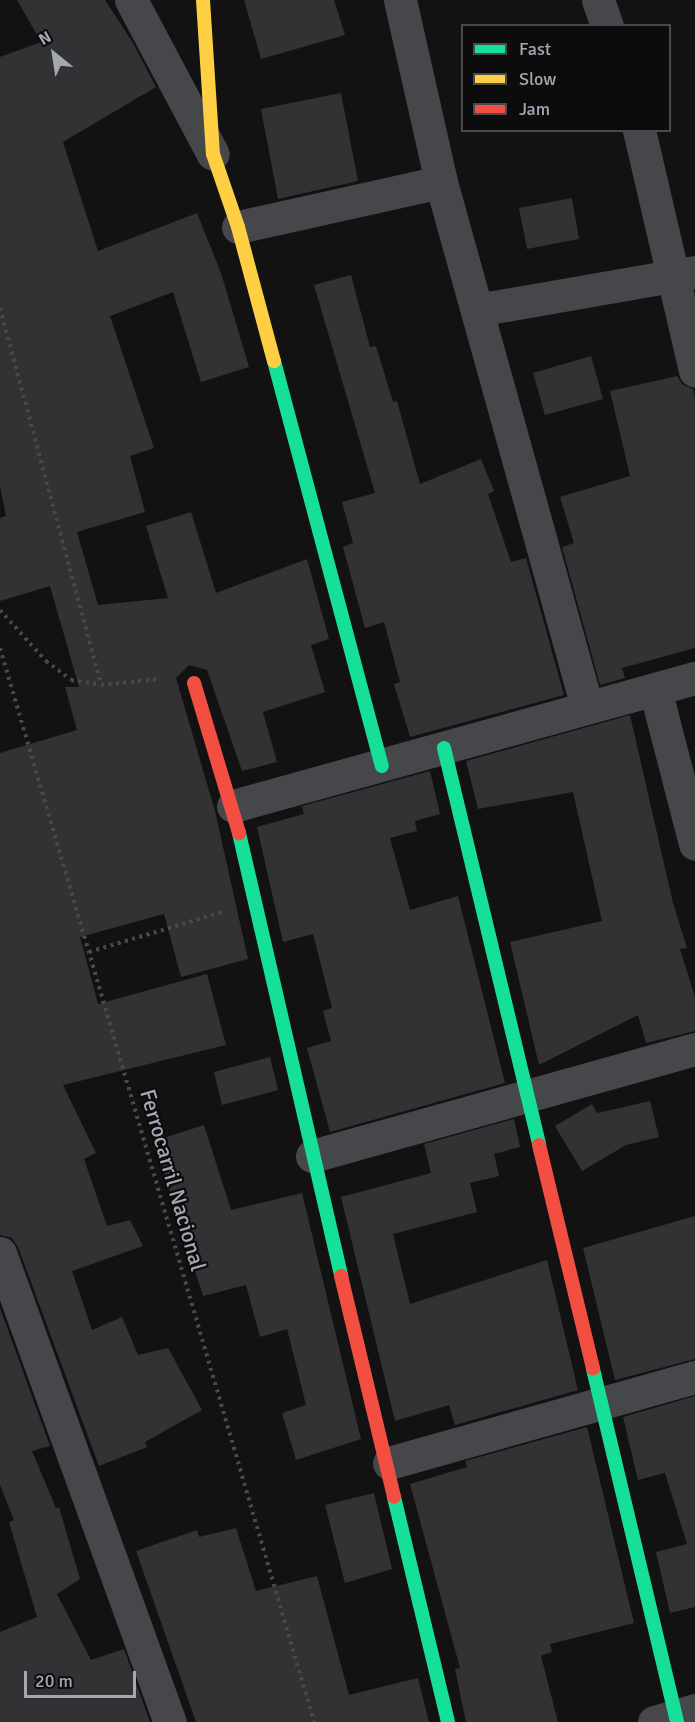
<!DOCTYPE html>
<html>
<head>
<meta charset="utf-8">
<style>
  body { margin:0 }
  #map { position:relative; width:695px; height:1722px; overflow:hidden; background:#121212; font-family:Signika,sans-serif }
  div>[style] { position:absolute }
  .building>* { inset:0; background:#323235 }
  .path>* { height:4px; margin-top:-2px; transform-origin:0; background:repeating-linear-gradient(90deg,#48494c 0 3px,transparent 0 7.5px) }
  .street>* { height:33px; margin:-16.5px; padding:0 16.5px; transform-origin:16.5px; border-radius:16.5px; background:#46474a }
  .fast>* { height:14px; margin:-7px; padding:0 7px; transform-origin:7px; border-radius:7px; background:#16e098 }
  .slow>* { height:14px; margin:-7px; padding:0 7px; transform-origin:7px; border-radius:7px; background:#ffcf43 }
  .jam>* { height:14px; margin:-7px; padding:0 7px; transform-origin:7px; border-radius:7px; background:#f24e42 }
  span { translate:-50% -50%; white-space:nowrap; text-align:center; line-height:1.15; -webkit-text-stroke:4.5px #0c0c0d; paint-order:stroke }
  .street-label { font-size:22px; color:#a3a7b2 }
  .legend { position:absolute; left:461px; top:24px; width:210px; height:108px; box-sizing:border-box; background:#0c0c0d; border:2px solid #484a4f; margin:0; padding:8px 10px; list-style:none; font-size:18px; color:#a3a7b2 }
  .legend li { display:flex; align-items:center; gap:12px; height:30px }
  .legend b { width:30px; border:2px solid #484a4f }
  .north { position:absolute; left:24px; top:24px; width:60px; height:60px; -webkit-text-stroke:4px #0c0c0d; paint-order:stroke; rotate:330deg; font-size:16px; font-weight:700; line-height:24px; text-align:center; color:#a3a7b2 }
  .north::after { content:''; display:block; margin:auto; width:21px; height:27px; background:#a3a7b2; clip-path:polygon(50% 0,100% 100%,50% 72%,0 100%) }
  .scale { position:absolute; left:24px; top:1671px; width:112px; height:27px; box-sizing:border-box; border:3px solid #a3a7b2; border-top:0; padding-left:8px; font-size:18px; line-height:21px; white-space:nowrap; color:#a3a7b2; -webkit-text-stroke:4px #0c0c0d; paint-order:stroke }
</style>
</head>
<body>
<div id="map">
  <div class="building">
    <div style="clip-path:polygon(17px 0,105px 0,133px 43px,156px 87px,63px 142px,98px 251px,197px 213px,221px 273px,249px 367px,201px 382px,173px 292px,110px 316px,154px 448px,130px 456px,145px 512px,77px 532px,98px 605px,168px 598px,146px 526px,191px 512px,216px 593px,307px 559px,329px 639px,311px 645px,325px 692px,263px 712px,277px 762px,242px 771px,207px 670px,189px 665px,176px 678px,215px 811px,248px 959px,181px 977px,164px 914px,80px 937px,98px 1004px,207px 974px,226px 1045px,63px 1085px,96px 1153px,84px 1159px,107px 1226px,130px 1220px,143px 1246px,72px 1271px,92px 1330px,122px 1317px,138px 1355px,168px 1348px,202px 1410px,145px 1442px,147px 1447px,99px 1466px,18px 1247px,12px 1238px,0 1235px,0 753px,77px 730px,65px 687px,79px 687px,50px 586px,0 601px,0 518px,6px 516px,0 486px,0 57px,41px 42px)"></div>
    <div style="clip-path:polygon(244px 0,334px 0,345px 35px,261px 59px)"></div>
    <div style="clip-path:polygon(341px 93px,358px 181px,278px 199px,261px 109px)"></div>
    <div style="clip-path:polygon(572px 198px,579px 239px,527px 249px,519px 208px)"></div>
    <div style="clip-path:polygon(351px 275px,370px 347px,376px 346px,393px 402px,397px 401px,420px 484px,481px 459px,494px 491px,488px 494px,511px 562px,526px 558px,564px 695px,410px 737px,394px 684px,400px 682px,384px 622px,365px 628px,343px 547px,353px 543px,342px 502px,375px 493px,314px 285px)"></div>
    <div style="clip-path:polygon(591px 356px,603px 399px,545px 415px,533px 373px)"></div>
    <div style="clip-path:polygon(677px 376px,682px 384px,693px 389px,695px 398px,695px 648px,622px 668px,625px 678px,600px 685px,562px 547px,574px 543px,560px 497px,630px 476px,610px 391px)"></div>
    <div style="clip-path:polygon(630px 715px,673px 903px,687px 948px,680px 949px,695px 997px,695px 1031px,646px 1043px,638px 1015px,539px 1065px,510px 942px,602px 921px,573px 792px,478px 809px,466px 761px)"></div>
    <div style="clip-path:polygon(430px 771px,440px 814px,415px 821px,417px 831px,390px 838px,410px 910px,458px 896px,505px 1083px,330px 1132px,307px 1048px,331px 1041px,323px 1011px,332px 1008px,313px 934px,283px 942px,257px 827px,304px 814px,302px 806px)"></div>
    <div style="clip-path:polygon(270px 1057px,278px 1090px,222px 1105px,214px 1072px)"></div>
    <div style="clip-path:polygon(650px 1101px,659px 1137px,626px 1145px,582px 1171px,555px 1126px,592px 1104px,597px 1113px)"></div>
    <div style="clip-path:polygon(514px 1119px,520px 1147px,494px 1154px,499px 1176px,470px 1183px,477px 1212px,393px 1234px,410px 1304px,547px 1260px,578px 1390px,455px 1425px,449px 1405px,395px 1421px,341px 1197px,431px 1173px,424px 1144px)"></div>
    <div style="clip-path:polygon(204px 1125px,231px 1210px,302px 1193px,361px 1439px,296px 1460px,282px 1413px,306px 1405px,287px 1329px,260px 1337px,246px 1285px,203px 1296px,154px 1141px)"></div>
    <div style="clip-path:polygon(695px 1216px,695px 1359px,615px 1380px,583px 1248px)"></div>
    <div style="clip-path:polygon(0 1308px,50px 1446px,32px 1451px,56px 1508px,59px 1507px,80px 1579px,57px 1594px,91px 1660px,124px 1649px,150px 1722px,0 1722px,0 1632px,37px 1617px,9px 1522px,14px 1520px,0 1485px)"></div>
    <div style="clip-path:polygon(695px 1396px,695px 1607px,670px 1613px,656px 1552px,687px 1544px,665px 1473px,638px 1480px,623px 1417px)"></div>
    <div style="clip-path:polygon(587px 1427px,634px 1623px,550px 1644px,552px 1652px,541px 1656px,558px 1722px,466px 1722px,455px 1669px,460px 1668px,410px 1484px,467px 1467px,465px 1461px)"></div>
    <div style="clip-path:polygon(374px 1493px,392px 1569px,345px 1583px,325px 1505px)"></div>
    <div style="clip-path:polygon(236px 1528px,256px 1591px,317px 1576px,349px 1695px,418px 1678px,429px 1722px,196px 1722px,136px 1551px,197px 1530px,199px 1537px)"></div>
  </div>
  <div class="path">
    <div style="left:0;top:308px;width:390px;rotate:75deg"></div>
    <div style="left:0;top:610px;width:69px;rotate:48deg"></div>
    <div style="left:46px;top:661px;width:31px;rotate:37deg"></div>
    <div style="left:71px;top:680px;width:30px;rotate:9deg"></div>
    <div style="left:101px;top:685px;width:57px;rotate:-6deg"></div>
    <div style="left:0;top:648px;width:1119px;rotate:73.7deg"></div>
    <div style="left:89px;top:952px;width:139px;rotate:-16.7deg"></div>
  </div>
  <div class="street">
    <div style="left:131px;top:0;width:174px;rotate:62deg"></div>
    <div style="left:400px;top:0;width:187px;rotate:77.3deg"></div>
    <div style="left:441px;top:182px;width:545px;rotate:74.46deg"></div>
    <div style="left:598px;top:0;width:28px;rotate:71deg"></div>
    <div style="left:639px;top:130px;width:247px;rotate:76.9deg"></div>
    <div style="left:238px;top:227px;width:208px;rotate:-12.5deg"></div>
    <div style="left:477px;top:310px;width:221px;rotate:-9.9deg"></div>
    <div style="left:655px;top:689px;width:160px;rotate:75.5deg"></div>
    <div style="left:233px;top:806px;width:479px;rotate:-15.5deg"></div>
    <div style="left:312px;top:1156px;width:398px;rotate:-15.6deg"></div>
    <div style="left:0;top:1253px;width:499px;rotate:70.1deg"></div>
    <div style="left:389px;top:1463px;width:318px;rotate:-15.7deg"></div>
    <div style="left:654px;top:1722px;width:43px;rotate:-16.3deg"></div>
  </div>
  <div class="fast">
    <div style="left:274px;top:361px;width:419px;rotate:75.1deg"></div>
    <div style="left:444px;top:748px;width:408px;rotate:76.5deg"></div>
    <div style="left:239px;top:833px;width:455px;rotate:77deg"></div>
    <div style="left:593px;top:1369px;width:363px;rotate:76.6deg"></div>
    <div style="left:394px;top:1497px;width:231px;rotate:76.5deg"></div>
  </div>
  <div class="slow">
    <div style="left:203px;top:0;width:154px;rotate:86.3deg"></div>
    <div style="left:213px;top:154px;width:77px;rotate:71.1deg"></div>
    <div style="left:238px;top:227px;width:139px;rotate:75deg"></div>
  </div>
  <div class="jam">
    <div style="left:194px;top:683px;width:157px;rotate:73.3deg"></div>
    <div style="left:539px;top:1145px;width:230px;rotate:76.4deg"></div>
    <div style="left:341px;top:1276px;width:227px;rotate:76.5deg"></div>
  </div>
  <div class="street-label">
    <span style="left:173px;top:1180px;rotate:74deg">Ferrocarril Nacional</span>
  </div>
  <ul class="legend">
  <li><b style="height:8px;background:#16e098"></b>Fast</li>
  <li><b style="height:8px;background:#ffcf43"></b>Slow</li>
  <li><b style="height:8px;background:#f24e42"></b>Jam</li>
  </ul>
  <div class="north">N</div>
  <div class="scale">20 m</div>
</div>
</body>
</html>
